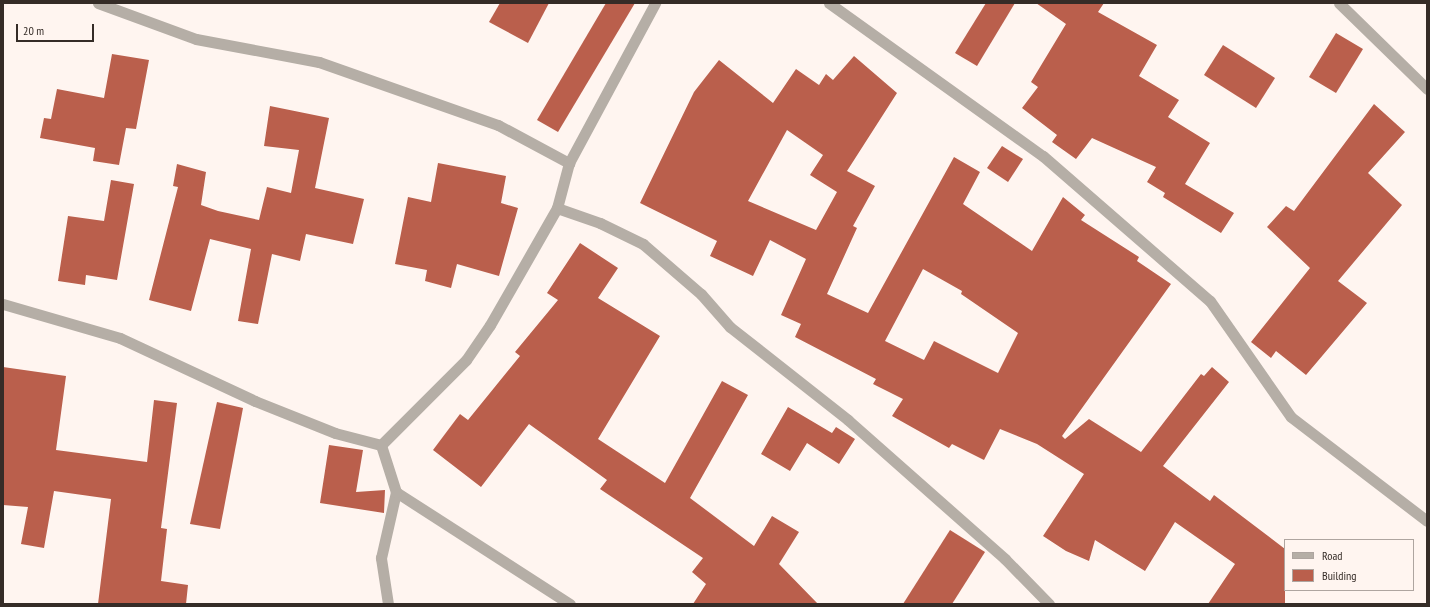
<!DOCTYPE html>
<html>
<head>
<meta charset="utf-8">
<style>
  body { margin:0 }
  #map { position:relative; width:1430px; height:607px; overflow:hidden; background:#fff5f0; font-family:"PT Sans Narrow",sans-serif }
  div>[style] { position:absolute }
  .building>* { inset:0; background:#ba5f4c }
  .minor>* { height:11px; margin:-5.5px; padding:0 5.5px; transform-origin:5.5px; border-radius:5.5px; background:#b5aea6 }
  span { translate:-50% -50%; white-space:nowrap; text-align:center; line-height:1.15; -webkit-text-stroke:3.5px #fff5f0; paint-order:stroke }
  .frame { position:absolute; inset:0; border:4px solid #352c27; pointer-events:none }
  .legend { position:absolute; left:1284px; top:539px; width:130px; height:52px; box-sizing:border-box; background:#fff5f0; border:1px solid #aea5a0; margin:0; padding:5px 7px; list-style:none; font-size:12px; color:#352c27 }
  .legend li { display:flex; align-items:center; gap:8px; height:20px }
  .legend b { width:20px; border:1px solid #aea5a0 }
  .scale { position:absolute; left:16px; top:24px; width:78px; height:18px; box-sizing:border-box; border:2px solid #352c27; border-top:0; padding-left:5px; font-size:12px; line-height:14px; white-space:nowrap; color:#352c27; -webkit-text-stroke:3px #fff5f0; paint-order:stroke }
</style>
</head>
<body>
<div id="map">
  <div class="building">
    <div style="clip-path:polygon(500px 3px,549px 3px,528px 43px,489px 22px)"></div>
    <div style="clip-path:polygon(606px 3px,635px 3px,558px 132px,537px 120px)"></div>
    <div style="clip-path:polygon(986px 3px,1015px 3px,977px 66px,955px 53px)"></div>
    <div style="clip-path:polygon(1036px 3px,1104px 3px,1098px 12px,1157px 45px,1139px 76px,1179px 100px,1168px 117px,1210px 143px,1185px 184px,1234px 213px,1221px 233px,1163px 197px,1165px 193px,1147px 182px,1156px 167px,1092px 138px,1076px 159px,1052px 142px,1057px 135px,1022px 108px,1038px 87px,1031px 82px,1066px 24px)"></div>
    <div style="clip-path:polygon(1336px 33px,1363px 49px,1336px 93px,1309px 77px)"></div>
    <div style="clip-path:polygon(1223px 45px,1275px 78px,1256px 108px,1204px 75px)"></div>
    <div style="clip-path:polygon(112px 54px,149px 60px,136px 129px,126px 128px,119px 165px,93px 161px,95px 148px,40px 138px,44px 118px,51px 119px,57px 89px,104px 98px)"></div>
    <div style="clip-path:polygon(evenodd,854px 56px,897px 93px,847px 171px,875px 186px,853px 226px,857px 228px,827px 294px,868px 313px,954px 157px,980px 172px,963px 204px,1032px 251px,1063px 197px,1085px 215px,1081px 220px,1139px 257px,1137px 261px,1171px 284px,1062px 436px,1065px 439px,1089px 419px,1141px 452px,1201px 374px,1204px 376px,1212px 367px,1229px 382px,1163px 466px,1210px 501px,1214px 495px,1285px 549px,1285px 604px,1208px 604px,1235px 564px,1175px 522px,1145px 571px,1095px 540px,1089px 561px,1066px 551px,1043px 536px,1084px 474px,1037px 444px,1000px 429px,984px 460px,952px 444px,949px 448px,892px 416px,903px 399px,873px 384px,876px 379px,795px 337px,801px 324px,781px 315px,806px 259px,770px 240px,753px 276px,710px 256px,717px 241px,640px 203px,694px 92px,719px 60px,773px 103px,796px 69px,819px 85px,826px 74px,833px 80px,854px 56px,787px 130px,823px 155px,810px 175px,837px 192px,816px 230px,748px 201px,787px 130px,854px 56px,923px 269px,962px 291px,961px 294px,1018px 333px,998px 373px,934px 341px,924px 360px,885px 341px,923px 269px)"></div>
    <div style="clip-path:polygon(1374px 104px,1405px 132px,1368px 173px,1402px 205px,1338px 281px,1367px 303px,1306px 375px,1276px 351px,1271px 358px,1251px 342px,1310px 268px,1267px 227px,1286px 206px,1294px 211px)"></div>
    <div style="clip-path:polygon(270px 106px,329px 118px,315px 188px,364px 199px,353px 244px,306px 234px,300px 261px,272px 254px,258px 324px,238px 321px,251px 249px,210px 239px,191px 311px,149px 300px,178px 187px,173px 186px,177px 164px,206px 172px,201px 205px,218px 211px,259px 220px,267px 187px,291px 193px,299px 150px,264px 146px)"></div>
    <div style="clip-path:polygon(1002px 146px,1023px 159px,1008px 182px,987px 168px)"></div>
    <div style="clip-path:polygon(438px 163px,506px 176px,501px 203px,518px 208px,499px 276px,457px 264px,451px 288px,425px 281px,427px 270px,395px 264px,408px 197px,431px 202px)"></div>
    <div style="clip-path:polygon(111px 180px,134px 184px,117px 280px,86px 275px,85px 285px,58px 281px,68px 216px,104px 221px)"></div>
    <div style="clip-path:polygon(580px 243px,618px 268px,598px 298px,660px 336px,598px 439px,665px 483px,722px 381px,748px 395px,690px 498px,754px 546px,772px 516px,799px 532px,779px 564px,818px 604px,693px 604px,706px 584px,692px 572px,703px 558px,600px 489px,607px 480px,529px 424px,481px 487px,433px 450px,460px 414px,468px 420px,520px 356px,515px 352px,558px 300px,547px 293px)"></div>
    <div style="clip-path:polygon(3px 367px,66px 376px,56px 450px,147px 462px,154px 400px,177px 403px,161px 528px,167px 529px,161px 581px,188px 585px,186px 604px,98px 604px,111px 499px,54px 491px,44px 548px,21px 544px,28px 507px,3px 505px)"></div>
    <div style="clip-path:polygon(217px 402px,243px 408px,220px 529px,190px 524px)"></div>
    <div style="clip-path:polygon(788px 407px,832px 433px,836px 427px,855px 439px,839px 464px,807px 443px,790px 471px,761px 454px)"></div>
    <div style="clip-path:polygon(329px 445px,363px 450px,356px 492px,385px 490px,384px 513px,320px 503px)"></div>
    <div style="clip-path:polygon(950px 530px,985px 552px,952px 604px,903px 604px)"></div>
  </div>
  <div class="minor">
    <div style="left:98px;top:3px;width:104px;rotate:20.2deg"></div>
    <div style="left:196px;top:39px;width:125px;rotate:10.6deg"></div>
    <div style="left:319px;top:62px;width:190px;rotate:19.4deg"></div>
    <div style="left:498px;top:125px;width:81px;rotate:28.2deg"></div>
    <div style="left:829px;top:3px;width:263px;rotate:35.6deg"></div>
    <div style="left:1043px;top:156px;width:221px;rotate:41deg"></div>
    <div style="left:1210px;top:301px;width:141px;rotate:55.1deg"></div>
    <div style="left:1291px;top:417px;width:171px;rotate:37.4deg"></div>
    <div style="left:1339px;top:3px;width:123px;rotate:44.3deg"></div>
    <div style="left:557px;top:208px;width:46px;rotate:19.2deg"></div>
    <div style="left:600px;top:223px;width:48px;rotate:26deg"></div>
    <div style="left:643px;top:244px;width:77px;rotate:40.8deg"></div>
    <div style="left:701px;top:294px;width:44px;rotate:48.7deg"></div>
    <div style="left:730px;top:327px;width:150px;rotate:38.2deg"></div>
    <div style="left:848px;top:420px;width:210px;rotate:41.5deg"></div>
    <div style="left:1005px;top:559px;width:63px;rotate:45.6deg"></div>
    <div style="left:3px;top:304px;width:122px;rotate:16.2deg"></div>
    <div style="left:120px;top:338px;width:149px;rotate:25deg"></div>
    <div style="left:255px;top:401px;width:86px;rotate:21.8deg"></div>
    <div style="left:335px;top:433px;width:48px;rotate:14.6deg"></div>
    <div style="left:396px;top:492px;width:207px;rotate:32.8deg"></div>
    <div style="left:388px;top:604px;width:47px;rotate:-98.7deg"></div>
    <div style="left:381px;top:558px;width:68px;rotate:-77.2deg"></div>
    <div style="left:396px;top:492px;width:49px;rotate:-107.7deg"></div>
    <div style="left:381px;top:445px;width:120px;rotate:-45deg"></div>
    <div style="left:466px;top:360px;width:42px;rotate:-55.6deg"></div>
    <div style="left:490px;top:325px;width:135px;rotate:-60.2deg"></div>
    <div style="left:557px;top:208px;width:47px;rotate:-75.1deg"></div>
    <div style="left:569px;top:163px;width:182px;rotate:-61.7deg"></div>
  </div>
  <div class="frame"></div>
  <ul class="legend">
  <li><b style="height:5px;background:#b5aea6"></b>Road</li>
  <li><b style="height:11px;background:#ba5f4c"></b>Building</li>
  </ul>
  <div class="scale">20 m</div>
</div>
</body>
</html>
